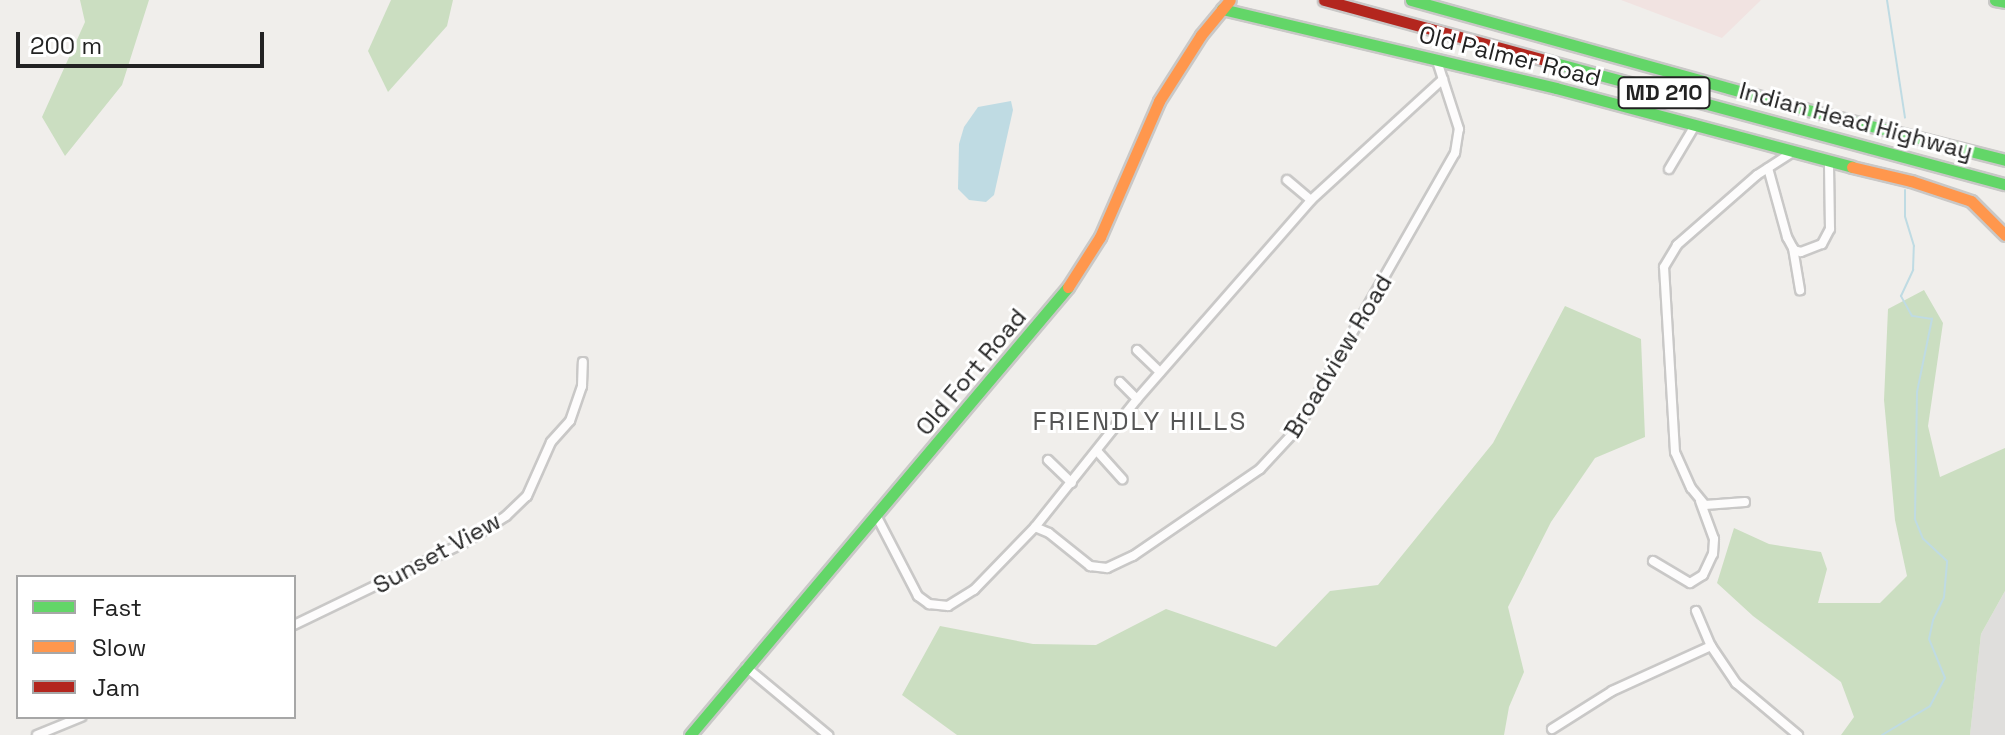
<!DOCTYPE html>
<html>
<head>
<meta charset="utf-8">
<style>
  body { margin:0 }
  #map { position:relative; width:2005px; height:735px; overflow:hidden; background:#f0eeeb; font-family:"Space Grotesk",sans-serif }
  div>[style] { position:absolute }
  .residential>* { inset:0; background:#dfdedc }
  .commercial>* { inset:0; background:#f1e3e1 }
  .forest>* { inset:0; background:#cbdec1 }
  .water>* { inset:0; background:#bfdbe3 }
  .stream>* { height:2px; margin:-1px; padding:0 1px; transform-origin:1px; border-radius:1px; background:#bfdbe3 }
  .roads { filter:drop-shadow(2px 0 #c9c8c7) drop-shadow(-2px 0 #c9c8c7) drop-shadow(0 2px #c9c8c7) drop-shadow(0 -2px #c9c8c7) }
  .street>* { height:8px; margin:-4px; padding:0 4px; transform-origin:4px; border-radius:4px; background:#fdfcfc }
  .fast>* { height:11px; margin:-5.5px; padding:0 5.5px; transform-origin:5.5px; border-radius:5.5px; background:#63d668 }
  .slow>* { height:11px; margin:-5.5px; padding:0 5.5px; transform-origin:5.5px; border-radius:5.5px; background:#ff974d }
  .jam>* { height:11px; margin:-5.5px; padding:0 5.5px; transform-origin:5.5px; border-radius:5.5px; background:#b3261e }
  span { translate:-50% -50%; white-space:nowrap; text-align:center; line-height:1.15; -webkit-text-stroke:6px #fff; paint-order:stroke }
  .shield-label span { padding:2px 6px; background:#fff; border:2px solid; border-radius:6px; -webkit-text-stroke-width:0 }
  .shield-label { font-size:22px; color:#222; font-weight:700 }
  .street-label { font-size:24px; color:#222 }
  .neighbourhood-label { font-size:26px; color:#555; letter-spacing:2px }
  .legend { position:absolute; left:16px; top:575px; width:280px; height:144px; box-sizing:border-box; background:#fff; border:2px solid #a7a7a7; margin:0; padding:10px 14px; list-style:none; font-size:24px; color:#222 }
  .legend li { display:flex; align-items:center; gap:16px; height:40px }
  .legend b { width:40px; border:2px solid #a7a7a7 }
  .scale { position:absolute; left:16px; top:32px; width:248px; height:36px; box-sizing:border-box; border:4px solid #222; border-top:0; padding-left:10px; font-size:24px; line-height:28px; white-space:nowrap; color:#222; -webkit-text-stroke:6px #fff; paint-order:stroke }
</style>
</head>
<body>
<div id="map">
  <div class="residential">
    <div style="clip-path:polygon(2005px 591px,2005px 735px,1970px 735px,1981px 634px)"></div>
  </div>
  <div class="commercial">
    <div style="clip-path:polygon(1621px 0,1761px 0,1722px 38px)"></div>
  </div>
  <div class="forest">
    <div style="clip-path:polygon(80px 0,149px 0,122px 85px,65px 156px,42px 117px,85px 22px)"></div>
    <div style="clip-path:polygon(391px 0,453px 0,447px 26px,388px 92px,368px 51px)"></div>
    <div style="clip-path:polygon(1924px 290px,1943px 323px,1928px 426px,1940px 477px,2005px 448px,2005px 591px,1981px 634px,1970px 735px,1841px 735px,1854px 717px,1841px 682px,1753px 616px,1717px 583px,1734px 528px,1769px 544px,1821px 552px,1827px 569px,1818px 603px,1880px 603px,1907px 576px,1895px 520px,1884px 400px,1888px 309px)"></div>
    <div style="clip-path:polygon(1565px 306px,1641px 339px,1645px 437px,1595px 458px,1551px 522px,1508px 607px,1524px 672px,1509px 707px,1504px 735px,957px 735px,902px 695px,940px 626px,1033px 644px,1096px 645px,1166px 609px,1276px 647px,1330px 591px,1378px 585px,1493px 443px)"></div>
  </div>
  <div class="water">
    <div style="clip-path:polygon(1011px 101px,1013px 110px,994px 195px,986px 202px,969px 200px,958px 189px,959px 144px,964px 127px,978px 107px)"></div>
  </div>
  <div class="stream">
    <div style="left:1887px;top:0;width:119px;rotate:81.3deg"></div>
    <div style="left:1882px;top:735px;width:56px;rotate:-31.1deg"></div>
    <div style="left:1930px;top:706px;width:32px;rotate:-62deg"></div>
    <div style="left:1945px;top:678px;width:42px;rotate:-112.3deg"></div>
    <div style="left:1929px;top:639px;width:19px;rotate:-78deg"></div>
    <div style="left:1933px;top:620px;width:25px;rotate:-64deg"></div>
    <div style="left:1944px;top:597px;width:36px;rotate:-85deg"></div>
    <div style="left:1947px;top:561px;width:33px;rotate:-137deg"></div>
    <div style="left:1923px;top:539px;width:22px;rotate:-112deg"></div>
    <div style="left:1915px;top:519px;width:127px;rotate:-89.1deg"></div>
    <div style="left:1917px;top:392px;width:75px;rotate:-78.4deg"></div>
    <div style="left:1932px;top:319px;width:20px;rotate:-171deg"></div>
    <div style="left:1912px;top:316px;width:23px;rotate:-119deg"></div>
    <div style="left:1901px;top:296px;width:29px;rotate:-65deg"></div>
    <div style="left:1913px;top:270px;width:24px;rotate:-88deg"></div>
    <div style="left:1914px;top:246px;width:31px;rotate:-107deg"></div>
    <div style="left:1905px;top:216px;width:26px;rotate:-90deg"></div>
  </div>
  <div class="roads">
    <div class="street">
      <div style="left:1768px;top:168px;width:72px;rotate:74.6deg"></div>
      <div style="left:1787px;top:237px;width:15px;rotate:62deg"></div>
      <div style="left:1794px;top:250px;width:7px;rotate:16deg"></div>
      <div style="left:1801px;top:252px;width:22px;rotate:-21deg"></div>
      <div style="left:1822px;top:244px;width:17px;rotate:-62deg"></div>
      <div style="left:1830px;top:229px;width:67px;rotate:-90.9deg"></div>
      <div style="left:1669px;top:169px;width:49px;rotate:-59.2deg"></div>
      <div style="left:1287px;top:180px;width:31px;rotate:40deg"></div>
      <div style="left:1793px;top:248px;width:43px;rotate:80.5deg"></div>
      <div style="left:1137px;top:350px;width:32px;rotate:44deg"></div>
      <div style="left:1120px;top:382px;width:24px;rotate:45deg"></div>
      <div style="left:1097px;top:451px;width:38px;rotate:48deg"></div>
      <div style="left:1048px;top:460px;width:33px;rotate:44deg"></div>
      <div style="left:1745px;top:502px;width:40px;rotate:175.7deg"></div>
      <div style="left:1705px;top:505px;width:22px;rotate:-129deg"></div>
      <div style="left:1691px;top:488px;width:39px;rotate:-114deg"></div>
      <div style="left:1675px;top:452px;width:185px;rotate:-93.4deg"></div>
      <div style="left:1664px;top:267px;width:26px;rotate:-59deg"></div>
      <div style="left:1677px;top:245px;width:106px;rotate:-41.2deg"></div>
      <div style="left:1757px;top:175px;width:40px;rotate:-32.9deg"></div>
      <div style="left:877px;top:517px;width:89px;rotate:62.6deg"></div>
      <div style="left:918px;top:596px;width:14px;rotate:36deg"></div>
      <div style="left:929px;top:604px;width:19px;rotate:6deg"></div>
      <div style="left:948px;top:606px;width:31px;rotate:-32deg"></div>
      <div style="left:974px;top:590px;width:88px;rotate:-45.9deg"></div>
      <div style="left:1035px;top:527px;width:15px;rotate:23deg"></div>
      <div style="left:1049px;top:533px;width:53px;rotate:38.8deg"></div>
      <div style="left:1090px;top:566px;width:17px;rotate:7deg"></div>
      <div style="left:1107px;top:568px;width:29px;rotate:-25deg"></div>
      <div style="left:1133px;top:556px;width:154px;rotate:-34.4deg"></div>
      <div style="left:1260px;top:469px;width:56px;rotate:-47.2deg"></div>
      <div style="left:1298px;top:428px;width:317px;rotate:-60.3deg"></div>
      <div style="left:1455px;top:153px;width:24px;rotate:-81deg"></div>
      <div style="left:1459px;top:129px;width:71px;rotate:-107.9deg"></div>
      <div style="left:1035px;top:527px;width:164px;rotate:-51.4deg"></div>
      <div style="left:1137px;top:399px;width:264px;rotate:-48.8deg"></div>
      <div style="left:1311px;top:200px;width:179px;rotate:-42.5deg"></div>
      <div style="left:1653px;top:561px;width:43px;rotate:30.7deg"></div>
      <div style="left:1690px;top:583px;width:15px;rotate:-32deg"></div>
      <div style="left:1703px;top:575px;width:23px;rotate:-65deg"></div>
      <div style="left:1713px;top:554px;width:15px;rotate:-86deg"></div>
      <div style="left:1714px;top:539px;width:40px;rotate:-110.2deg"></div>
      <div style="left:1696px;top:611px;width:38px;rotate:67deg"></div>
      <div style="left:1711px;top:646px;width:45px;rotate:56deg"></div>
      <div style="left:1736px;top:683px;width:81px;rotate:40deg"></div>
      <div style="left:294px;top:625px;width:191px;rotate:-25.8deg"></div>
      <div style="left:466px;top:542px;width:48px;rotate:-33deg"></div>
      <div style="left:506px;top:516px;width:29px;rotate:-44deg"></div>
      <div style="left:527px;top:496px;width:59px;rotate:-66deg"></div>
      <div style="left:551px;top:442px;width:28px;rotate:-48deg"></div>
      <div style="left:570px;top:421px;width:37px;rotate:-71deg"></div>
      <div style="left:582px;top:386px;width:24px;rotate:-88deg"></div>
      <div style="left:746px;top:667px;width:107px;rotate:39.7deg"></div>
      <div style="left:1552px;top:729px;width:71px;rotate:-32.3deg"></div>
      <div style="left:1612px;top:691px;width:109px;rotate:-24.4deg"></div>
      <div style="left:37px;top:735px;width:48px;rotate:-22.2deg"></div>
    </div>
    <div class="fast">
      <div style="left:1411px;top:0;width:408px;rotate:15.5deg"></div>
      <div style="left:1804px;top:109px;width:207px;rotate:14.2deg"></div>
      <div style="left:1995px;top:0;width:10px;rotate:11deg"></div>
      <div style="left:1222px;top:9px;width:343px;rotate:13.3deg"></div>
      <div style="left:1556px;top:88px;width:306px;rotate:14.9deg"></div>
      <div style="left:1548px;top:61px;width:473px;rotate:15.1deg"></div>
      <div style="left:690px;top:735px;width:586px;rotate:-49.84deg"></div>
    </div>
    <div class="slow">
      <div style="left:1852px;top:167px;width:61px;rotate:13.3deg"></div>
      <div style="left:1911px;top:181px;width:63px;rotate:18.4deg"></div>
      <div style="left:1971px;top:201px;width:48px;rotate:45deg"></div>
      <div style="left:1068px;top:287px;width:59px;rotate:-57.4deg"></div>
      <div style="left:1100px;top:237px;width:148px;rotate:-66.5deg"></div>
      <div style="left:1159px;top:101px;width:78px;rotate:-57.5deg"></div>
      <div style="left:1201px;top:35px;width:45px;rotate:-50.4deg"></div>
    </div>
    <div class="jam">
      <div style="left:1324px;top:0;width:232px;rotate:15.2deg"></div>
    </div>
  </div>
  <div class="shield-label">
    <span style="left:1664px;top:93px">MD 210</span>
  </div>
  <div class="street-label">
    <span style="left:1510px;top:56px;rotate:14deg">Old Palmer Road</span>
    <span style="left:1856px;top:121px;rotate:15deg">Indian Head Highway</span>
    <span style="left:1338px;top:356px;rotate:-59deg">Broadview Road</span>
    <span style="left:971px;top:372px;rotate:-50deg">Old Fort Road</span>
    <span style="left:437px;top:553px;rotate:-29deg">Sunset View</span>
  </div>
  <div class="neighbourhood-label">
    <span style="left:1140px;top:422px">FRIENDLY HILLS</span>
  </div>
  <ul class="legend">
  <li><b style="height:10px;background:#63d668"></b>Fast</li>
  <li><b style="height:10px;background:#ff974d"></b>Slow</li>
  <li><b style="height:10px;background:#b3261e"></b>Jam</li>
  </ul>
  <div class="scale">200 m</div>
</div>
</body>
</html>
